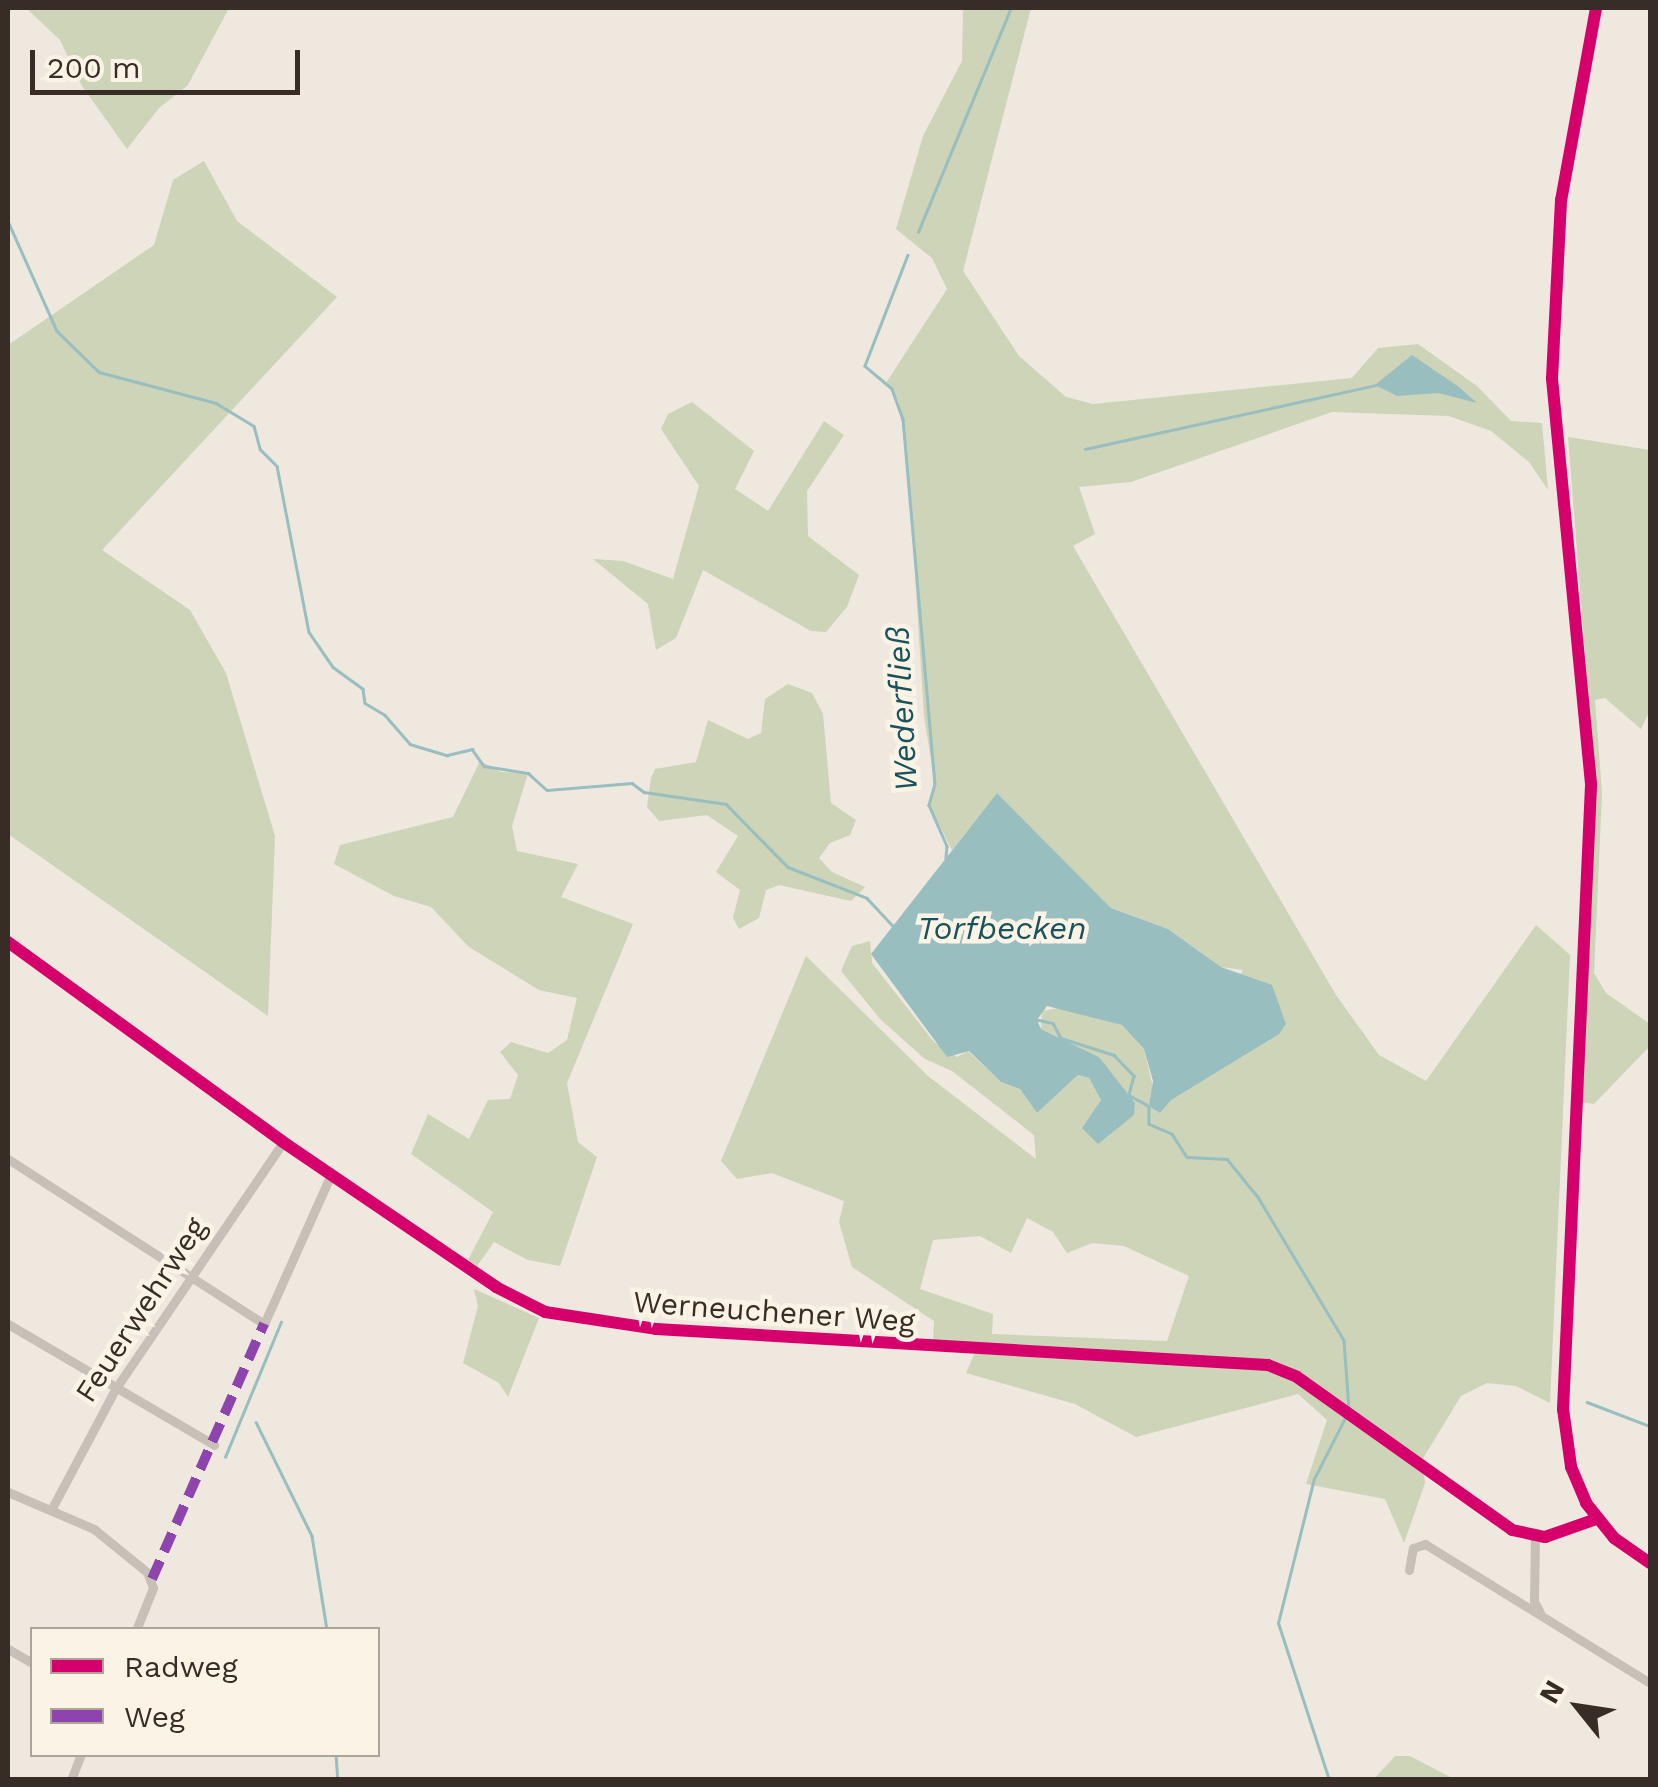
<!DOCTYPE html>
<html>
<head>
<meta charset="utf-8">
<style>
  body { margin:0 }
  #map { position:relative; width:1658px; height:1787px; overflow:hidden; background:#eee8df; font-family:"Work Sans",sans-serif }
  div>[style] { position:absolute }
  .green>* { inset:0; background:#cdd4b7 }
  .water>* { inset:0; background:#99bec0 }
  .stream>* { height:2.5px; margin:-1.25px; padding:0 1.25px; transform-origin:1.25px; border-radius:1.25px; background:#99bec0 }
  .street>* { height:9px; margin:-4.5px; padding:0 4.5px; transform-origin:4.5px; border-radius:4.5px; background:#c6c0b8 }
  .secondary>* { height:11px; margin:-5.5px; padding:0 5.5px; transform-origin:5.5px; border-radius:5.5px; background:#b7b0a9 }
  .quiet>* { height:10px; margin-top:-5px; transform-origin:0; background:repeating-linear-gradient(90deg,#8e44ad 0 20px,transparent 0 30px) }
  .cycleway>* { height:12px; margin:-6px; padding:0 6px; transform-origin:6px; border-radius:6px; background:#d6006c }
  span { translate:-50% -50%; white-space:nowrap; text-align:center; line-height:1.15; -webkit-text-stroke:9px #fbf3e5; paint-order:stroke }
  .street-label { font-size:30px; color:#372d26 }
  .water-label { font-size:32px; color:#18535d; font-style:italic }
  .frame { position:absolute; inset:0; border:10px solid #372d26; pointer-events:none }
  .legend { position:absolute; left:30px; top:1627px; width:350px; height:130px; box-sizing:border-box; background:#fbf3e5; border:2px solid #ada499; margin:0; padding:12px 18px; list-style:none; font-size:30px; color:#372d26 }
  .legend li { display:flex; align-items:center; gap:20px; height:50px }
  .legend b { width:50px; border:2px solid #ada499 }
  .north { position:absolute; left:1528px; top:1657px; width:100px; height:100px; -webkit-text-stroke:8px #fbf3e5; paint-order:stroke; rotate:300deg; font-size:28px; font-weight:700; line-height:40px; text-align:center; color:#372d26 }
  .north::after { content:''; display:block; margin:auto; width:35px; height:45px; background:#372d26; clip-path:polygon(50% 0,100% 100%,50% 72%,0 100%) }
  .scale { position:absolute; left:30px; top:50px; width:270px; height:45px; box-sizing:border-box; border:5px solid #372d26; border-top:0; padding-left:12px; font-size:30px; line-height:35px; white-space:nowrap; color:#372d26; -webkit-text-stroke:8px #fbf3e5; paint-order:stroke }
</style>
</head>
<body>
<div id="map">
  <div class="green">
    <div style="clip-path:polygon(26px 8px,229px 8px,188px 85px,159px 108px,127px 149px,82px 86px,60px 40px)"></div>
    <div style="clip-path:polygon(evenodd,963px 8px,1031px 8px,963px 271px,1019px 356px,1066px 397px,1093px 404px,1352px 378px,1378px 348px,1418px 344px,1477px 386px,1511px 421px,1542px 423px,1548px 490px,1529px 462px,1491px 431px,1449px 416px,1332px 412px,1131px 482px,1079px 487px,1095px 534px,1073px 546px,1336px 995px,1379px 1055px,1426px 1081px,1536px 925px,1570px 955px,1550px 1403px,1516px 1386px,1487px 1383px,1461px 1396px,1422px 1460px,1425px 1483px,1404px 1543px,1385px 1499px,1306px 1484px,1327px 1420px,1298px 1394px,1136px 1437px,1075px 1404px,966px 1373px,976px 1350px,933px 1347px,934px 1321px,852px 1267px,839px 1222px,844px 1201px,772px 1173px,737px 1179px,721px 1161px,806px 956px,928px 1076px,1036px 1159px,1034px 1135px,952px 1071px,925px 1059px,880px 1019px,841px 971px,852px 946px,870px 941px,872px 963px,934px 1042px,957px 1057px,968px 1051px,1001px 1082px,1020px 1089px,1037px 1113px,1078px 1075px,1089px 1078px,1101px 1100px,1099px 1112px,1084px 1124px,1133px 1115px,1099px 1057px,1041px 1029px,1042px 1011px,1064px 1007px,1122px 1025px,1144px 1049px,1159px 1113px,1243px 970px,1221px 967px,1168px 929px,1111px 908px,997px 793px,952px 850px,929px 805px,935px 784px,924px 716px,908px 464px,899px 402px,886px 383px,947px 289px,932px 258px,896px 229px,923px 136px,962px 61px,963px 8px,1027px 1218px,1053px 1232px,1067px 1253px,1092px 1243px,1124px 1246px,1189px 1276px,1167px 1341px,992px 1334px,993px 1314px,920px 1289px,933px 1240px,980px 1236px,1011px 1253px,1027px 1218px)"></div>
    <div style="clip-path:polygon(204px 161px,237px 221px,337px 297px,102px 550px,190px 610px,226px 673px,275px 836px,268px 1016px,8px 834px,8px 345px,154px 245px,173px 180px)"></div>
    <div style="clip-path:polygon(692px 402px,754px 451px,735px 489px,768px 511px,824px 421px,844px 435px,807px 491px,808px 536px,859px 575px,847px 607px,826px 632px,811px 631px,703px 570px,676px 638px,656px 650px,648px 604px,593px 559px,623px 561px,673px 579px,699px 486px,661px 429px,668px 414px)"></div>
    <div style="clip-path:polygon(1568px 437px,1650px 450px,1650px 710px,1641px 729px,1605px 698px,1595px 700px,1602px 793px,1594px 973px,1606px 993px,1650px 1024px,1650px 1046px,1594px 1104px,1580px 1102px,1596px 793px)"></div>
    <div style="clip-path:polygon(788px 684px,812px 693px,823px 714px,831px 803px,856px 820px,850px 835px,830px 843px,819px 858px,832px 872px,865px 887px,851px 901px,779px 885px,766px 890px,759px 918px,739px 929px,733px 918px,740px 890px,716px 872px,738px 836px,707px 815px,659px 821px,647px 807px,651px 778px,655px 769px,696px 762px,708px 720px,748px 739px,761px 733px,765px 699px)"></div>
    <div style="clip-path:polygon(480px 761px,501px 772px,528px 773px,512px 826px,517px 851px,578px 864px,561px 897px,633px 924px,567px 1083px,578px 1142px,597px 1157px,560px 1266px,528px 1260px,494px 1242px,477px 1266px,468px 1260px,493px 1212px,411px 1154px,428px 1114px,469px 1139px,488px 1100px,510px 1099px,518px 1075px,500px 1052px,511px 1042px,548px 1053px,567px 1040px,577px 998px,539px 990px,469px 947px,431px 907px,394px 896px,334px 864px,340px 845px,453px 817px)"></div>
    <div style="clip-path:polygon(474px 1289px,539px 1318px,508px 1397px,499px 1383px,463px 1363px,478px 1306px)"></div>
    <div style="clip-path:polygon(1395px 1756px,1410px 1756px,1454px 1779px,1374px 1779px)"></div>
  </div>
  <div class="water">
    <div style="clip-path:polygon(1412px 355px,1459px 387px,1477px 403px,1438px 393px,1397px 396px,1375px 385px)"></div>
    <div style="clip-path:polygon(997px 793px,1111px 908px,1168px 929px,1221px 967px,1272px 985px,1286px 1024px,1279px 1034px,1171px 1100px,1160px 1113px,1149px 1106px,1153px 1081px,1144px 1049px,1122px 1025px,1047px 1006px,1037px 1020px,1041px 1029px,1099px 1057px,1135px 1103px,1134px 1115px,1098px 1144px,1082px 1128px,1101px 1100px,1089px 1078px,1078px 1075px,1037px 1113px,1020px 1089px,1001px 1082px,969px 1051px,947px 1057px,871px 954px)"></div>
  </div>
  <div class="stream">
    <div style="left:8px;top:221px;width:120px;rotate:66deg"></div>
    <div style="left:57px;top:331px;width:59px;rotate:44.3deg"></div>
    <div style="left:99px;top:372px;width:121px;rotate:14.8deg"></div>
    <div style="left:216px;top:403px;width:44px;rotate:31.2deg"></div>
    <div style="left:254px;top:426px;width:24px;rotate:75deg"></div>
    <div style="left:260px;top:449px;width:24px;rotate:45deg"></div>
    <div style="left:277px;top:466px;width:169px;rotate:79.1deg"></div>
    <div style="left:309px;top:632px;width:42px;rotate:55.6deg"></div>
    <div style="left:333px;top:667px;width:37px;rotate:36deg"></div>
    <div style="left:363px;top:689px;width:14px;rotate:82deg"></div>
    <div style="left:365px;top:703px;width:23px;rotate:31deg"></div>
    <div style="left:385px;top:715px;width:38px;rotate:49deg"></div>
    <div style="left:410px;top:744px;width:39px;rotate:17deg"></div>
    <div style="left:447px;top:755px;width:26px;rotate:-13deg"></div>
    <div style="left:472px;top:749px;width:21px;rotate:55deg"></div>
    <div style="left:484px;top:766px;width:45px;rotate:9deg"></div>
    <div style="left:528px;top:773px;width:25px;rotate:42deg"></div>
    <div style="left:547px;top:790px;width:85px;rotate:-4.7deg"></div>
    <div style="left:632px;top:783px;width:15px;rotate:37deg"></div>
    <div style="left:644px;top:792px;width:83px;rotate:8.3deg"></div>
    <div style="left:726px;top:804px;width:88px;rotate:45.5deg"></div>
    <div style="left:788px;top:867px;width:85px;rotate:21.4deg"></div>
    <div style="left:867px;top:898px;width:42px;rotate:46.9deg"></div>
    <div style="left:918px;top:232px;width:243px;rotate:-67.5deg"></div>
    <div style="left:908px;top:255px;width:119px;rotate:111.2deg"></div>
    <div style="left:865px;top:366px;width:35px;rotate:40deg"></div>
    <div style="left:892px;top:389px;width:32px;rotate:70deg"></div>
    <div style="left:903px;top:419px;width:366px;rotate:85deg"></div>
    <div style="left:935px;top:784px;width:22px;rotate:106deg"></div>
    <div style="left:929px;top:805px;width:45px;rotate:66.3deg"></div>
    <div style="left:947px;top:846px;width:12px;rotate:95deg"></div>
    <div style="left:1085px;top:449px;width:297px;rotate:-12.4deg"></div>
    <div style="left:1035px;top:1019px;width:18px;rotate:13deg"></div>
    <div style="left:1053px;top:1023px;width:17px;rotate:62deg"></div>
    <div style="left:1061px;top:1038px;width:56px;rotate:17.8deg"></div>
    <div style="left:1114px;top:1055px;width:29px;rotate:46deg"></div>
    <div style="left:1134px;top:1076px;width:20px;rotate:105deg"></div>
    <div style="left:1129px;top:1095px;width:23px;rotate:29deg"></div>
    <div style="left:1149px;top:1106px;width:18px;rotate:90deg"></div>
    <div style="left:1149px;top:1124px;width:25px;rotate:23deg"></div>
    <div style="left:1172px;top:1134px;width:27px;rotate:57deg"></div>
    <div style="left:1187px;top:1157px;width:40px;rotate:2.9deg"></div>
    <div style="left:1227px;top:1159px;width:49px;rotate:50.8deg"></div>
    <div style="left:1258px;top:1197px;width:167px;rotate:59deg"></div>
    <div style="left:1344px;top:1340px;width:69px;rotate:85.9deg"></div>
    <div style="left:1587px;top:1402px;width:67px;rotate:20.9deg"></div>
    <div style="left:256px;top:1422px;width:127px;rotate:63.8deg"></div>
    <div style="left:312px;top:1536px;width:95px;rotate:80.9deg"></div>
    <div style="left:225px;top:1457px;width:146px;rotate:-67.5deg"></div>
    <div style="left:336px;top:1754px;width:26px;rotate:86deg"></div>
    <div style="left:1329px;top:1780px;width:165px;rotate:-108deg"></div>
    <div style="left:1278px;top:1623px;width:148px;rotate:-76deg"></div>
    <div style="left:1314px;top:1479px;width:71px;rotate:-63.1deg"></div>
  </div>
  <div class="street">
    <div style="left:8px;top:942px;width:340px;rotate:36deg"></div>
    <div style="left:283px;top:1142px;width:258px;rotate:34.2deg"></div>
    <div style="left:496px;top:1287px;width:55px;rotate:27deg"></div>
    <div style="left:545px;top:1312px;width:112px;rotate:8.7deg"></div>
    <div style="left:656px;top:1329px;width:613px;rotate:3.37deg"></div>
    <div style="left:1268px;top:1365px;width:31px;rotate:22deg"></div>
    <div style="left:1297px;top:1377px;width:264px;rotate:35.4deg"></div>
    <div style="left:1512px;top:1530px;width:34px;rotate:12deg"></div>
    <div style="left:1545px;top:1537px;width:54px;rotate:-19.4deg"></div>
    <div style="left:8px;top:1159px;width:305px;rotate:32.8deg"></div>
    <div style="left:264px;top:1324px;width:164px;rotate:-65.9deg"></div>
    <div style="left:8px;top:1324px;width:239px;rotate:30.4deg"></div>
    <div style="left:8px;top:1492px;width:94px;rotate:23.3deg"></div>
    <div style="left:94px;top:1529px;width:68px;rotate:39.1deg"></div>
    <div style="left:147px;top:1572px;width:17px;rotate:69deg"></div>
    <div style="left:153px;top:1588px;width:45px;rotate:112deg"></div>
    <div style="left:51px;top:1510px;width:138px;rotate:-62deg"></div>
    <div style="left:116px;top:1388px;width:297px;rotate:-55.8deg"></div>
    <div style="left:1535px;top:1537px;width:64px;rotate:90.9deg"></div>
    <div style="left:1534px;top:1601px;width:13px;rotate:63deg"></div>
    <div style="left:1409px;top:1570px;width:22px;rotate:-80deg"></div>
    <div style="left:1413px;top:1548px;width:13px;rotate:-18deg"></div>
    <div style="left:1425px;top:1544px;width:264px;rotate:31.7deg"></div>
    <div style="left:8px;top:1649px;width:28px;rotate:30deg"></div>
    <div style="left:71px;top:1780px;width:28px;rotate:-69deg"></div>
  </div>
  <div class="secondary">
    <div style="left:1596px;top:8px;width:195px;rotate:100.3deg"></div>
    <div style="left:1561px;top:200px;width:179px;rotate:92.9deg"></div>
    <div style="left:1552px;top:379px;width:408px;rotate:84.5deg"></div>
    <div style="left:1591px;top:785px;width:625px;rotate:92.57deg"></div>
    <div style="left:1563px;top:1409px;width:59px;rotate:82.1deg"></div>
    <div style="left:1571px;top:1467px;width:39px;rotate:67deg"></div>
    <div style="left:1586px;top:1503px;width:45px;rotate:51.3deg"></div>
    <div style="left:1614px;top:1538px;width:44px;rotate:34.8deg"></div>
  </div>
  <div class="quiet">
    <div style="left:152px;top:1579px;width:279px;rotate:-66.3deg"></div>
  </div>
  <div class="cycleway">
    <div style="left:1596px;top:8px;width:195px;rotate:100.3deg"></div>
    <div style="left:1561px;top:200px;width:179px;rotate:92.9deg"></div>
    <div style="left:1552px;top:379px;width:408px;rotate:84.5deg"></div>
    <div style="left:1591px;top:785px;width:625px;rotate:92.57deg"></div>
    <div style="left:1563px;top:1409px;width:59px;rotate:82.1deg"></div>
    <div style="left:1571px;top:1467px;width:39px;rotate:67deg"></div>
    <div style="left:1586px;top:1503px;width:45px;rotate:51.3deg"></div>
    <div style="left:1614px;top:1538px;width:44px;rotate:34.8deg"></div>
    <div style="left:8px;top:942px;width:340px;rotate:36deg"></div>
    <div style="left:283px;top:1142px;width:258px;rotate:34.2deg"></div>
    <div style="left:496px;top:1287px;width:55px;rotate:27deg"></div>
    <div style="left:545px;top:1312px;width:112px;rotate:8.7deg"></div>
    <div style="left:656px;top:1329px;width:613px;rotate:3.37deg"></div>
    <div style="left:1268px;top:1365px;width:31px;rotate:22deg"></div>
    <div style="left:1297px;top:1377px;width:264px;rotate:35.4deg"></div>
    <div style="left:1512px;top:1530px;width:34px;rotate:12deg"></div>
    <div style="left:1545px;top:1537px;width:54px;rotate:-19.4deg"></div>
  </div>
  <div class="street-label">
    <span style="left:141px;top:1310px;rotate:-57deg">Feuerwehrweg</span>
    <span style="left:774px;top:1312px;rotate:4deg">Werneuchener Weg</span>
  </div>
  <div class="water-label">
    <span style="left:902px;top:709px;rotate:-93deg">Wederfließ</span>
    <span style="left:1002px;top:928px">Torfbecken</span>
  </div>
  <div class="frame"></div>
  <ul class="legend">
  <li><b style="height:12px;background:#d6006c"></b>Radweg</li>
  <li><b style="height:12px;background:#8e44ad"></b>Weg</li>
  </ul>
  <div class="north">N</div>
  <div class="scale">200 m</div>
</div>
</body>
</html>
